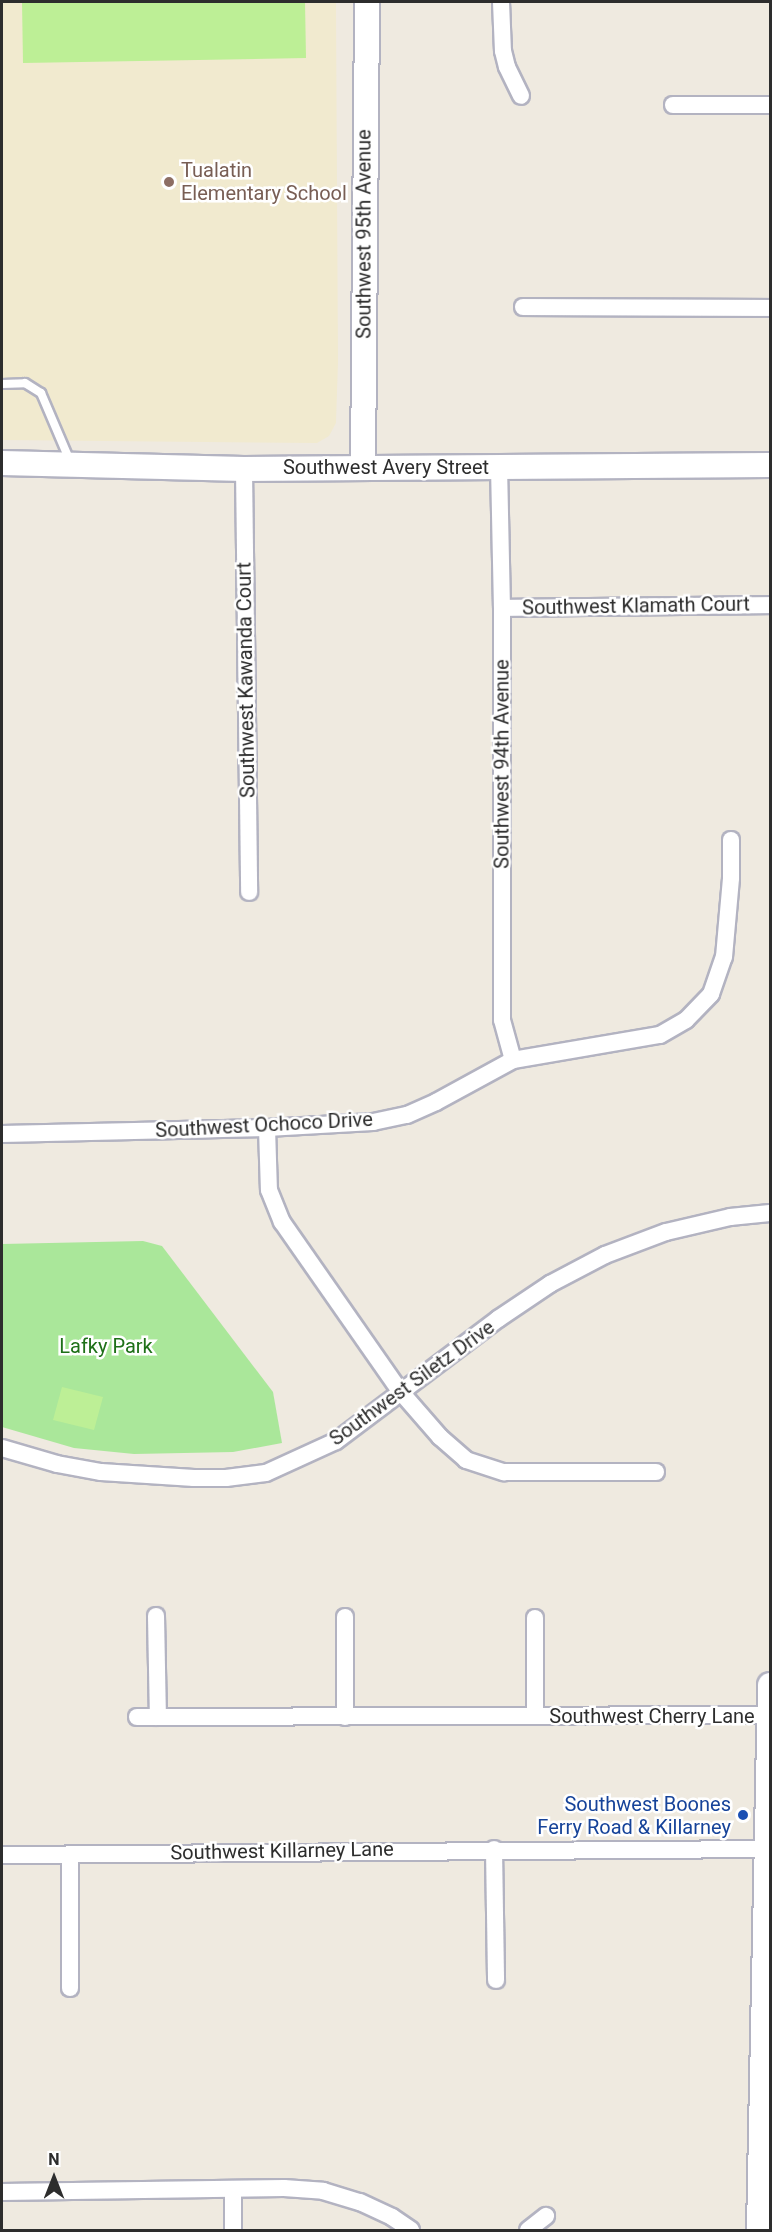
<!DOCTYPE html>
<html>
<head>
<meta charset="utf-8">
<style>
  body { margin:0 }
  #map { position:relative; width:772px; height:2232px; overflow:hidden; background:#efeae0; font-family:Roboto,sans-serif }
  div>[style] { position:absolute }
  .education>* { inset:0; background:#f1eacf }
  .green>* { inset:0; background:#aae79a }
  .pitch>* { inset:0; background:#bdef96 }
  .roads { filter:drop-shadow(2px 0 #b3b3c1) drop-shadow(-2px 0 #b3b3c1) drop-shadow(0 2px #b3b3c1) drop-shadow(0 -2px #b3b3c1) }
  .lane>* { height:8px; margin:-4px; padding:0 4px; transform-origin:4px; border-radius:4px; background:#fff }
  .street>* { height:16px; margin:-8px; padding:0 8px; transform-origin:8px; border-radius:8px; background:#fff }
  .secondary>* { height:24px; margin:-12px; padding:0 12px; transform-origin:12px; border-radius:12px; background:#fff }
  .dots>* { width:16px; height:16px; translate:-50% -50%; box-sizing:border-box; border:3px solid #fff; border-radius:50% }
  span { translate:-50% -50%; white-space:nowrap; text-align:center; line-height:1.15; -webkit-text-stroke:5px #fff; paint-order:stroke }
  .education-label { font-size:20px; color:#785e54 }
  .left { translate:0 -50%; text-align:left }
  .street-label { font-size:20px; color:#2d2d2d }
  .park-label { font-size:20px; color:#1e7018 }
  .transit-label { font-size:20px; color:#164399 }
  .right { translate:-100% -50%; text-align:right }
  .frame { position:absolute; inset:0; border:3px solid #2d2d2d; pointer-events:none }
  .north { position:absolute; left:24px; top:2148px; width:60px; height:60px; -webkit-text-stroke:4px #fff; paint-order:stroke; rotate:0deg; font-size:16px; font-weight:700; line-height:24px; text-align:center; color:#2d2d2d }
  .north::after { content:''; display:block; margin:auto; width:21px; height:27px; background:#2d2d2d; clip-path:polygon(50% 0,100% 100%,50% 72%,0 100%) }
</style>
</head>
<body>
<div id="map">
  <div class="education">
    <div style="clip-path:polygon(2px 2px,336px 2px,338px 362px,336px 423px,329px 436px,317px 443px,2px 440px)"></div>
  </div>
  <div class="green">
    <div style="clip-path:polygon(143px 1241px,162px 1246px,273px 1392px,282px 1443px,233px 1452px,134px 1454px,74px 1448px,2px 1427px,2px 1244px)"></div>
  </div>
  <div class="pitch">
    <div style="clip-path:polygon(22px 2px,305px 2px,306px 58px,23px 63px)"></div>
    <div style="clip-path:polygon(62px 1387px,103px 1397px,94px 1430px,53px 1420px)"></div>
  </div>
  <div class="roads">
    <div class="lane">
      <div style="left:2px;top:384px;width:23px;rotate:-2deg"></div>
      <div style="left:25px;top:383px;width:19px;rotate:32deg"></div>
      <div style="left:41px;top:393px;width:74px;rotate:66.9deg"></div>
    </div>
    <div class="street">
      <div style="left:501px;top:2px;width:49px;rotate:87.7deg"></div>
      <div style="left:503px;top:51px;width:16px;rotate:76deg"></div>
      <div style="left:507px;top:67px;width:32px;rotate:64deg"></div>
      <div style="left:673px;top:105px;width:97px"></div>
      <div style="left:523px;top:307px;width:247px;rotate:0.2deg"></div>
      <div style="left:499px;top:466px;width:142px;rotate:88.8deg"></div>
      <div style="left:502px;top:608px;width:412px;rotate:90deg"></div>
      <div style="left:502px;top:1020px;width:41px;rotate:74.6deg"></div>
      <div style="left:244px;top:469px;width:423px;rotate:89.3deg"></div>
      <div style="left:502px;top:608px;width:268px;rotate:-0.6deg"></div>
      <div style="left:267px;top:1128px;width:62px;rotate:88.2deg"></div>
      <div style="left:269px;top:1190px;width:35px;rotate:68deg"></div>
      <div style="left:282px;top:1222px;width:206px;rotate:55.1deg"></div>
      <div style="left:400px;top:1391px;width:61px;rotate:49deg"></div>
      <div style="left:440px;top:1437px;width:35px;rotate:41deg"></div>
      <div style="left:466px;top:1460px;width:40px;rotate:18deg"></div>
      <div style="left:504px;top:1472px;width:152px"></div>
      <div style="left:2px;top:1134px;width:265px;rotate:-1.3deg"></div>
      <div style="left:267px;top:1128px;width:106px;rotate:-3.2deg"></div>
      <div style="left:373px;top:1122px;width:35px;rotate:-12deg"></div>
      <div style="left:407px;top:1115px;width:32px;rotate:-24deg"></div>
      <div style="left:436px;top:1102px;width:88px;rotate:-28.6deg"></div>
      <div style="left:513px;top:1060px;width:149px;rotate:-9.7deg"></div>
      <div style="left:660px;top:1035px;width:30px;rotate:-30deg"></div>
      <div style="left:686px;top:1020px;width:36px;rotate:-46deg"></div>
      <div style="left:711px;top:994px;width:39px;rotate:-71deg"></div>
      <div style="left:724px;top:957px;width:79px;rotate:-84.9deg"></div>
      <div style="left:731px;top:878px;width:38px;rotate:-90deg"></div>
      <div style="left:2px;top:1448px;width:57px;rotate:16.2deg"></div>
      <div style="left:57px;top:1464px;width:45px;rotate:10.3deg"></div>
      <div style="left:101px;top:1472px;width:93px;rotate:3.7deg"></div>
      <div style="left:194px;top:1478px;width:32px"></div>
      <div style="left:226px;top:1478px;width:40px;rotate:-7.1deg"></div>
      <div style="left:266px;top:1473px;width:77px;rotate:-24.6deg"></div>
      <div style="left:336px;top:1441px;width:203px;rotate:-37deg"></div>
      <div style="left:498px;top:1319px;width:63px;rotate:-33.9deg"></div>
      <div style="left:550px;top:1284px;width:62px;rotate:-27.8deg"></div>
      <div style="left:605px;top:1255px;width:65px;rotate:-20.7deg"></div>
      <div style="left:666px;top:1232px;width:66px;rotate:-13.2deg"></div>
      <div style="left:730px;top:1217px;width:40px;rotate:-5.7deg"></div>
      <div style="left:156px;top:1616px;width:101px;rotate:88.9deg"></div>
      <div style="left:345px;top:1617px;width:100px;rotate:90deg"></div>
      <div style="left:535px;top:1716px;width:98px;rotate:-90deg"></div>
      <div style="left:137px;top:1717px;width:632px;rotate:-0.18deg"></div>
      <div style="left:494px;top:1849px;width:131px;rotate:89.1deg"></div>
      <div style="left:70px;top:1854px;width:134px;rotate:90deg"></div>
      <div style="left:2px;top:1855px;width:764px;rotate:-0.45deg"></div>
      <div style="left:233px;top:2190px;width:40px;rotate:90deg"></div>
      <div style="left:2px;top:2192px;width:282px;rotate:-0.8deg"></div>
      <div style="left:284px;top:2188px;width:39px;rotate:4deg"></div>
      <div style="left:323px;top:2191px;width:39px;rotate:17deg"></div>
      <div style="left:360px;top:2202px;width:35px;rotate:25deg"></div>
      <div style="left:392px;top:2217px;width:23px;rotate:34deg"></div>
      <div style="left:528px;top:2230px;width:23px;rotate:-38deg"></div>
    </div>
    <div class="secondary">
      <div style="left:2px;top:463px;width:242px;rotate:1.4deg"></div>
      <div style="left:244px;top:469px;width:526px;rotate:-0.44deg"></div>
      <div style="left:363px;top:467px;width:465px;rotate:-89.5deg"></div>
      <div style="left:759px;top:2230px;width:545px;rotate:-88.84deg"></div>
    </div>
  </div>
  <div class="dots">
    <div style="left:169px;top:182px;background:#8d6e63"></div>
    <div style="left:743px;top:1815px;background:#1a4fb4"></div>
  </div>
  <div class="education-label">
    <span class="left" style="left:181px;top:182px">Tualatin<br>Elementary School</span>
  </div>
  <div class="street-label">
    <span style="left:364px;top:234px;rotate:-90deg">Southwest 95th Avenue</span>
    <span style="left:386px;top:467px">Southwest Avery Street</span>
    <span style="left:636px;top:606px;rotate:-1deg">Southwest Klamath Court</span>
    <span style="left:246px;top:680px;rotate:-91deg">Southwest Kawanda Court</span>
    <span style="left:502px;top:764px;rotate:-90deg">Southwest 94th Avenue</span>
    <span style="left:264px;top:1125px;rotate:-3deg">Southwest Ochoco Drive</span>
    <span style="left:412px;top:1383px;rotate:-36deg">Southwest Siletz Drive</span>
    <span style="left:652px;top:1716px">Southwest Cherry Lane</span>
    <span style="left:282px;top:1851px;rotate:-1deg">Southwest Killarney Lane</span>
  </div>
  <div class="park-label">
    <span style="left:106px;top:1346px">Lafky Park</span>
  </div>
  <div class="transit-label">
    <span class="right" style="left:731px;top:1816px">Southwest Boones<br>Ferry Road &amp; Killarney</span>
  </div>
  <div class="frame"></div>
  <div class="north">N</div>
</div>
</body>
</html>
